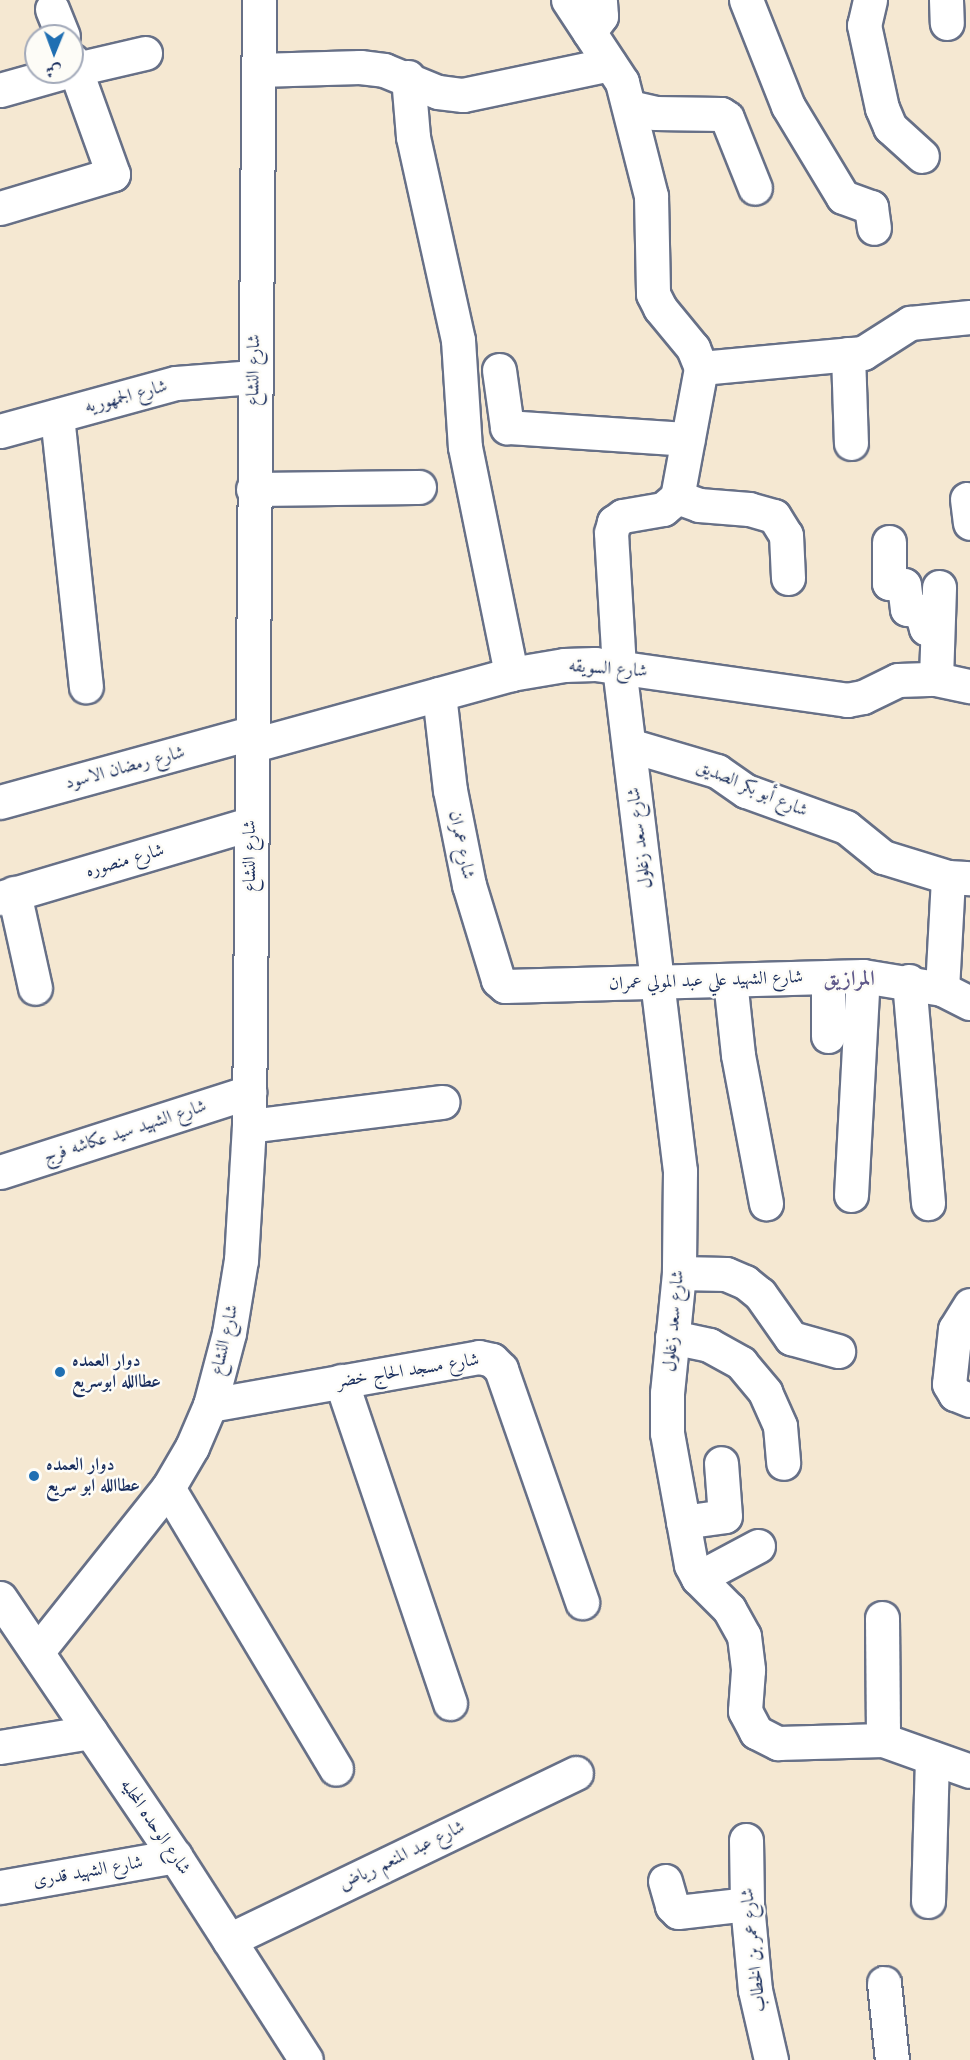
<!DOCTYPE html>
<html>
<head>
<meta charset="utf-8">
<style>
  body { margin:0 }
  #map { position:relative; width:970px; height:2060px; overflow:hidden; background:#f5e8d2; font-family:"Old Standard TT",Amiri,serif }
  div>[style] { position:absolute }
  .roads { filter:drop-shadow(2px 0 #677087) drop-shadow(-2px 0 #677087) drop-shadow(0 2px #677087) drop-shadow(0 -2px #677087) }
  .minor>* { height:33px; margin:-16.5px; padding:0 16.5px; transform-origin:16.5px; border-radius:16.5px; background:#fff }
  .dots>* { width:16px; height:16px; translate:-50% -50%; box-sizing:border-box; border:3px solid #fdfcf7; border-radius:50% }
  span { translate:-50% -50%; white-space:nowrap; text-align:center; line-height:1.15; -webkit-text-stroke:5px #fdfcf7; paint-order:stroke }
  .street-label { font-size:18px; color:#1b2f5e }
  .poi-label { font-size:18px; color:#1b2f5e; font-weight:700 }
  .left { translate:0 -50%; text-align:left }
  .quarter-label { font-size:21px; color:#5f598a; font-weight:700 }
  .north { position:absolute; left:24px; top:24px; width:60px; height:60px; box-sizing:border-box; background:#fdfcf7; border:2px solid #a3aaba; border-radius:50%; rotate:181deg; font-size:16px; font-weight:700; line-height:24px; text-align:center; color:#1b2f5e }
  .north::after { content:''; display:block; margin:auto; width:21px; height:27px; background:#1f6fb2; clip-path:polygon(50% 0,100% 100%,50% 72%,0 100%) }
</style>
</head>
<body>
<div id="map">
  <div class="roads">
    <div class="minor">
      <div style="left:568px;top:0;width:98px;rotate:56.6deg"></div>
      <div style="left:622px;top:82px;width:118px;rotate:75.7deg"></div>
      <div style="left:651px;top:196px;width:98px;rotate:88.8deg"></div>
      <div style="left:653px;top:294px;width:16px;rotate:63deg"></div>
      <div style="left:660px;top:308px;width:52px;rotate:50.5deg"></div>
      <div style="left:693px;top:348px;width:22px;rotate:68deg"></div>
      <div style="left:701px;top:368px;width:131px;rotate:100.5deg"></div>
      <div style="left:677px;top:497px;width:18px;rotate:139deg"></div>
      <div style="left:663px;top:509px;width:41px;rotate:170.1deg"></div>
      <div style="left:623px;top:516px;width:11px;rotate:146deg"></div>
      <div style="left:614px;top:522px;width:11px;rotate:105deg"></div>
      <div style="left:611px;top:533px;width:134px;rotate:86.6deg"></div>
      <div style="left:619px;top:667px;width:508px;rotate:83.1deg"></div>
      <div style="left:680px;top:1171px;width:102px;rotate:90.6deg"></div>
      <div style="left:679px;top:1273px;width:121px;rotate:95.7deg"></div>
      <div style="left:667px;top:1393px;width:40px;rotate:90deg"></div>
      <div style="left:667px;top:1433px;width:134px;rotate:79.7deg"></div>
      <div style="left:691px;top:1565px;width:15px;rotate:62deg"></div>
      <div style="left:698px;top:1578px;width:44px;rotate:45deg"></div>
      <div style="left:729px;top:1609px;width:31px;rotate:61deg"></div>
      <div style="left:744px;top:1636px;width:34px;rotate:83deg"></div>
      <div style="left:748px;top:1670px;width:41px;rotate:94.2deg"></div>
      <div style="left:745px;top:1711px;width:24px;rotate:62deg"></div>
      <div style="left:756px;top:1732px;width:25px;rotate:27deg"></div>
      <div style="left:778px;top:1743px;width:105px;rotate:-1.6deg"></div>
      <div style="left:883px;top:1740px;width:92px;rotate:19.6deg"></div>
      <div style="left:746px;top:0;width:114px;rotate:68.4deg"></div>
      <div style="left:788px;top:106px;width:106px;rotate:58.9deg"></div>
      <div style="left:843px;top:197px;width:30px;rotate:20deg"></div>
      <div style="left:871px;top:207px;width:21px;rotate:82deg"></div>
      <div style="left:870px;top:0;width:26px;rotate:103deg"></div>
      <div style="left:864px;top:25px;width:85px;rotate:77.8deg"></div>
      <div style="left:882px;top:108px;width:21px;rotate:67deg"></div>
      <div style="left:890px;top:127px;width:43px;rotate:42.2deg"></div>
      <div style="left:946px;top:0;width:23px;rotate:88deg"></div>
      <div style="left:52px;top:9px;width:29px;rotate:68deg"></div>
      <div style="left:589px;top:32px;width:20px;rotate:-53deg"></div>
      <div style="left:601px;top:16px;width:16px;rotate:-94deg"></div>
      <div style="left:72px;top:70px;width:75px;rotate:-13.1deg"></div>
      <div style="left:258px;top:70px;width:102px;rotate:-1.7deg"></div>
      <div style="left:360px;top:67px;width:24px;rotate:7deg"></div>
      <div style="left:384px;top:70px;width:58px;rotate:22.2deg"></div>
      <div style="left:438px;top:92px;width:25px;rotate:7deg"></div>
      <div style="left:463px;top:95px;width:150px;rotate:-11.9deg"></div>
      <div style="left:408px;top:77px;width:60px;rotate:85.2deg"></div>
      <div style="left:413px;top:137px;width:208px;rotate:77.5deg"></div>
      <div style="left:458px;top:340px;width:107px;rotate:86.3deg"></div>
      <div style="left:465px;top:447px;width:232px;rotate:78.5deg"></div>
      <div style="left:0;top:90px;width:66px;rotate:-15.7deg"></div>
      <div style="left:630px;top:107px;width:26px;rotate:13deg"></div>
      <div style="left:655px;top:113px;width:66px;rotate:0.9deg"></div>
      <div style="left:721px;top:114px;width:7px;rotate:34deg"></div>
      <div style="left:727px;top:118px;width:75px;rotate:68.2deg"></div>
      <div style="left:0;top:208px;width:118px;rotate:-16.7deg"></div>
      <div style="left:113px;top:174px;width:121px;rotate:-109.8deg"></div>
      <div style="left:848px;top:354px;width:89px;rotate:88.1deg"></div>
      <div style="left:701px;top:368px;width:163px;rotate:-5.3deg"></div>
      <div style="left:863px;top:353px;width:56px;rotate:-32.6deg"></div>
      <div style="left:910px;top:323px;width:60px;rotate:-5.7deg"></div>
      <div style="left:499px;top:370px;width:58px;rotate:82deg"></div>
      <div style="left:507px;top:427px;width:181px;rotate:3.8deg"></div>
      <div style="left:57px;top:416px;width:272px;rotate:83.9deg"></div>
      <div style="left:0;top:431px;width:182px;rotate:-15.3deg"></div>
      <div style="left:176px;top:383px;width:78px;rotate:-4.4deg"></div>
      <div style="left:253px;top:489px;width:166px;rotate:-0.7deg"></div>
      <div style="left:677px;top:497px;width:23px;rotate:20deg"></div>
      <div style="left:699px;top:505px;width:50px;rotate:4.6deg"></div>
      <div style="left:749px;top:509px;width:26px;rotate:16deg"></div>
      <div style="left:774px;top:516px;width:22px;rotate:58deg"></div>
      <div style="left:786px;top:535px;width:43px;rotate:87.3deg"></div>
      <div style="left:967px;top:499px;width:24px;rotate:83deg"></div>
      <div style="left:889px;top:542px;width:41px;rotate:90deg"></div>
      <div style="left:889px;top:583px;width:15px;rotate:8deg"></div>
      <div style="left:904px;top:585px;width:24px;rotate:83deg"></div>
      <div style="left:907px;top:609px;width:14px;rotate:8deg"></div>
      <div style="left:921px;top:611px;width:18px;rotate:74deg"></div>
      <div style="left:926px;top:628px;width:11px;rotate:5deg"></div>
      <div style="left:936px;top:679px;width:92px;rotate:-88.1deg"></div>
      <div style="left:439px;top:694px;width:97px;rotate:83.5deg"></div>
      <div style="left:450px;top:790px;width:97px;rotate:78.7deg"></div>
      <div style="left:469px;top:885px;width:99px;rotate:73deg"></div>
      <div style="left:498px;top:980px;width:9px;rotate:41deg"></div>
      <div style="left:505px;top:986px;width:358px;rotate:-1.6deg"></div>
      <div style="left:863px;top:976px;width:80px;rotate:9.3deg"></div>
      <div style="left:942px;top:989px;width:31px;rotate:27deg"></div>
      <div style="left:629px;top:745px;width:92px;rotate:16.5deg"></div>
      <div style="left:717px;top:771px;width:35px;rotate:35deg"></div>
      <div style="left:746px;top:791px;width:106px;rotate:19.8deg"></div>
      <div style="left:846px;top:827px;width:48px;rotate:39deg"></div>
      <div style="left:883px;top:857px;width:68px;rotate:17.1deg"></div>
      <div style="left:948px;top:877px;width:22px;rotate:3deg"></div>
      <div style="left:250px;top:746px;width:271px;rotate:-15.4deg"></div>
      <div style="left:511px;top:674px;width:54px;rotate:-9.6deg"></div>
      <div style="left:564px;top:665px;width:31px;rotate:-2deg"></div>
      <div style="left:595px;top:664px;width:255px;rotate:8.1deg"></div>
      <div style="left:847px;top:700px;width:16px;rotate:-11deg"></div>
      <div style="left:863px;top:697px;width:39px;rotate:-26deg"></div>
      <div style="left:898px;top:680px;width:38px;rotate:-2deg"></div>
      <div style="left:936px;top:679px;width:35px;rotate:12deg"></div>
      <div style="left:0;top:802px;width:259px;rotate:-15.4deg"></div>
      <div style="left:14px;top:893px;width:97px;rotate:77.5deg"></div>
      <div style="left:0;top:898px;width:261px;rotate:-16.5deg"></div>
      <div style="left:828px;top:977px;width:59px;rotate:90deg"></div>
      <div style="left:730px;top:980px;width:75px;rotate:83.9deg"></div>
      <div style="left:738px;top:1055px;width:151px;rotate:79.3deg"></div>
      <div style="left:909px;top:981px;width:223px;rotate:85.1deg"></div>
      <div style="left:942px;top:989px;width:112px;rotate:-86.9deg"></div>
      <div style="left:249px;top:1126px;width:195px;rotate:-7.1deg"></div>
      <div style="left:0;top:1172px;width:262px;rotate:-17.8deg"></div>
      <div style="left:851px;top:1195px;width:219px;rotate:-86.9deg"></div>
      <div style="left:679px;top:1273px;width:47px;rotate:1.2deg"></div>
      <div style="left:726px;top:1274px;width:21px;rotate:23deg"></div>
      <div style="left:745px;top:1282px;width:19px;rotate:39deg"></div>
      <div style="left:760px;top:1294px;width:54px;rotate:54.8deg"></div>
      <div style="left:791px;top:1338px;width:49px;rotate:15.5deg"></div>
      <div style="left:970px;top:1305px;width:28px;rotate:122deg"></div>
      <div style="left:955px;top:1329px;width:55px;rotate:96.2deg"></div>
      <div style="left:949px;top:1384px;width:12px;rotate:59deg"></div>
      <div style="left:955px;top:1394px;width:16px;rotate:22deg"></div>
      <div style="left:672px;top:1337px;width:38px;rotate:12deg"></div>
      <div style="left:709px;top:1345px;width:37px;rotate:29deg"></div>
      <div style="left:741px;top:1363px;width:38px;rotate:50deg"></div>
      <div style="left:765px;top:1392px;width:37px;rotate:66deg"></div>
      <div style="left:780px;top:1426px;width:37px;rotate:85deg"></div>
      <div style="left:341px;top:1381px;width:340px;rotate:71.3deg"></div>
      <div style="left:210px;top:1405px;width:273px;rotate:-10.1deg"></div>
      <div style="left:479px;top:1357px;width:13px;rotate:13deg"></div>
      <div style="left:492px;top:1360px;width:13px;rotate:45deg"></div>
      <div style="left:501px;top:1369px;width:247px;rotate:70.8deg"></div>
      <div style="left:168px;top:1488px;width:327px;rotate:59.1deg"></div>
      <div style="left:683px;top:1522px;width:42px;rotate:-8.1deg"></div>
      <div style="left:725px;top:1516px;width:53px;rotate:-94.3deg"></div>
      <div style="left:698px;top:1578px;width:68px;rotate:-28.1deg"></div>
      <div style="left:0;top:1598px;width:312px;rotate:55.9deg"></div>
      <div style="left:175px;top:1856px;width:242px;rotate:57.3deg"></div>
      <div style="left:882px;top:1618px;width:122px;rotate:89.5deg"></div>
      <div style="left:37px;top:1652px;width:210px;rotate:-51.4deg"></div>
      <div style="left:168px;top:1488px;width:48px;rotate:-59.7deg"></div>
      <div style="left:192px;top:1447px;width:46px;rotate:-66.8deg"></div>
      <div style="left:210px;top:1405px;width:74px;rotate:-75.2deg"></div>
      <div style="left:229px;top:1333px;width:74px;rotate:-80.7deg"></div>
      <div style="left:241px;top:1260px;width:134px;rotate:-86.6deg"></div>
      <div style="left:249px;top:1126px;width:1126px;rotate:-89.49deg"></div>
      <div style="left:0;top:1747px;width:92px;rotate:-9.4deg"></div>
      <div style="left:746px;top:1840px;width:64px;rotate:89.1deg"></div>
      <div style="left:747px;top:1904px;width:86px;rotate:84.7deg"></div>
      <div style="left:755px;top:1990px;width:72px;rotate:77.1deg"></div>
      <div style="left:665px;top:1881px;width:26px;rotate:74deg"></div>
      <div style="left:672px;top:1906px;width:8px;rotate:45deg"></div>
      <div style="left:678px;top:1912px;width:69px;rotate:-6.6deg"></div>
      <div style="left:0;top:1887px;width:178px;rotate:-10deg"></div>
      <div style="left:928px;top:1901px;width:143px;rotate:-88.4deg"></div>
      <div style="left:229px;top:1940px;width:385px;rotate:-25.7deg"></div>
      <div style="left:884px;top:1983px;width:77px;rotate:84.1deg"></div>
    </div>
  </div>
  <div class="dots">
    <div style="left:60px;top:1372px;background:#1f6fb2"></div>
    <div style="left:34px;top:1476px;background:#1f6fb2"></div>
  </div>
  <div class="street-label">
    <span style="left:254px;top:370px;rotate:-89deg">شارع النشاع</span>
    <span style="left:126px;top:397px;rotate:-15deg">شارع الجمهوريه</span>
    <span style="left:608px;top:669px;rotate:4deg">شارع السويقه</span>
    <span style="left:125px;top:768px;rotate:-15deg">شارع رمضان الاسود</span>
    <span style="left:752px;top:789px;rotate:23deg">شارع أبو بكر الصديق</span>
    <span style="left:640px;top:838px;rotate:-97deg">شارع سعد زغلول</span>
    <span style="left:461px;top:845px;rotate:78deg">شارع عمران</span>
    <span style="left:250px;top:856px;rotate:-90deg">شارع النشاع</span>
    <span style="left:125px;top:861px;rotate:-16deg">شارع منصوره</span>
    <span style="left:706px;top:981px;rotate:-2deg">شارع الشهيد علي عبد المولي عمران</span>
    <span style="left:125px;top:1132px;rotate:-18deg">شارع الشهيد سيد عكاشه فرج</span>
    <span style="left:674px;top:1321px;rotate:-85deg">شارع سعد زغلول</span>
    <span style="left:225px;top:1340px;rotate:-77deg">شارع النشاع</span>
    <span style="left:408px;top:1371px;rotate:-9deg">شارع مسجد الحاج خضر</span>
    <span style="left:155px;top:1827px;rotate:56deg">شارع الوحده المحليه</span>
    <span style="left:402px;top:1856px;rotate:-26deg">شارع عبد المنعم رياض</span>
    <span style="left:88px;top:1872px;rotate:-10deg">شارع الشهيد قدرى</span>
    <span style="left:754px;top:1950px;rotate:-96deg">شارع عمر بن الخطاب</span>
  </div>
  <div class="poi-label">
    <span class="left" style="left:72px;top:1372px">دوار العمده<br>عطاالله ابوسريع</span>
    <span class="left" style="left:46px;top:1476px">دوار العمده<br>عطاالله ابو سريع</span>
  </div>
  <div class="quarter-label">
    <span style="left:849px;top:980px">المرازيق</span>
  </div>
  <div class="north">ش</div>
</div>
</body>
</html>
